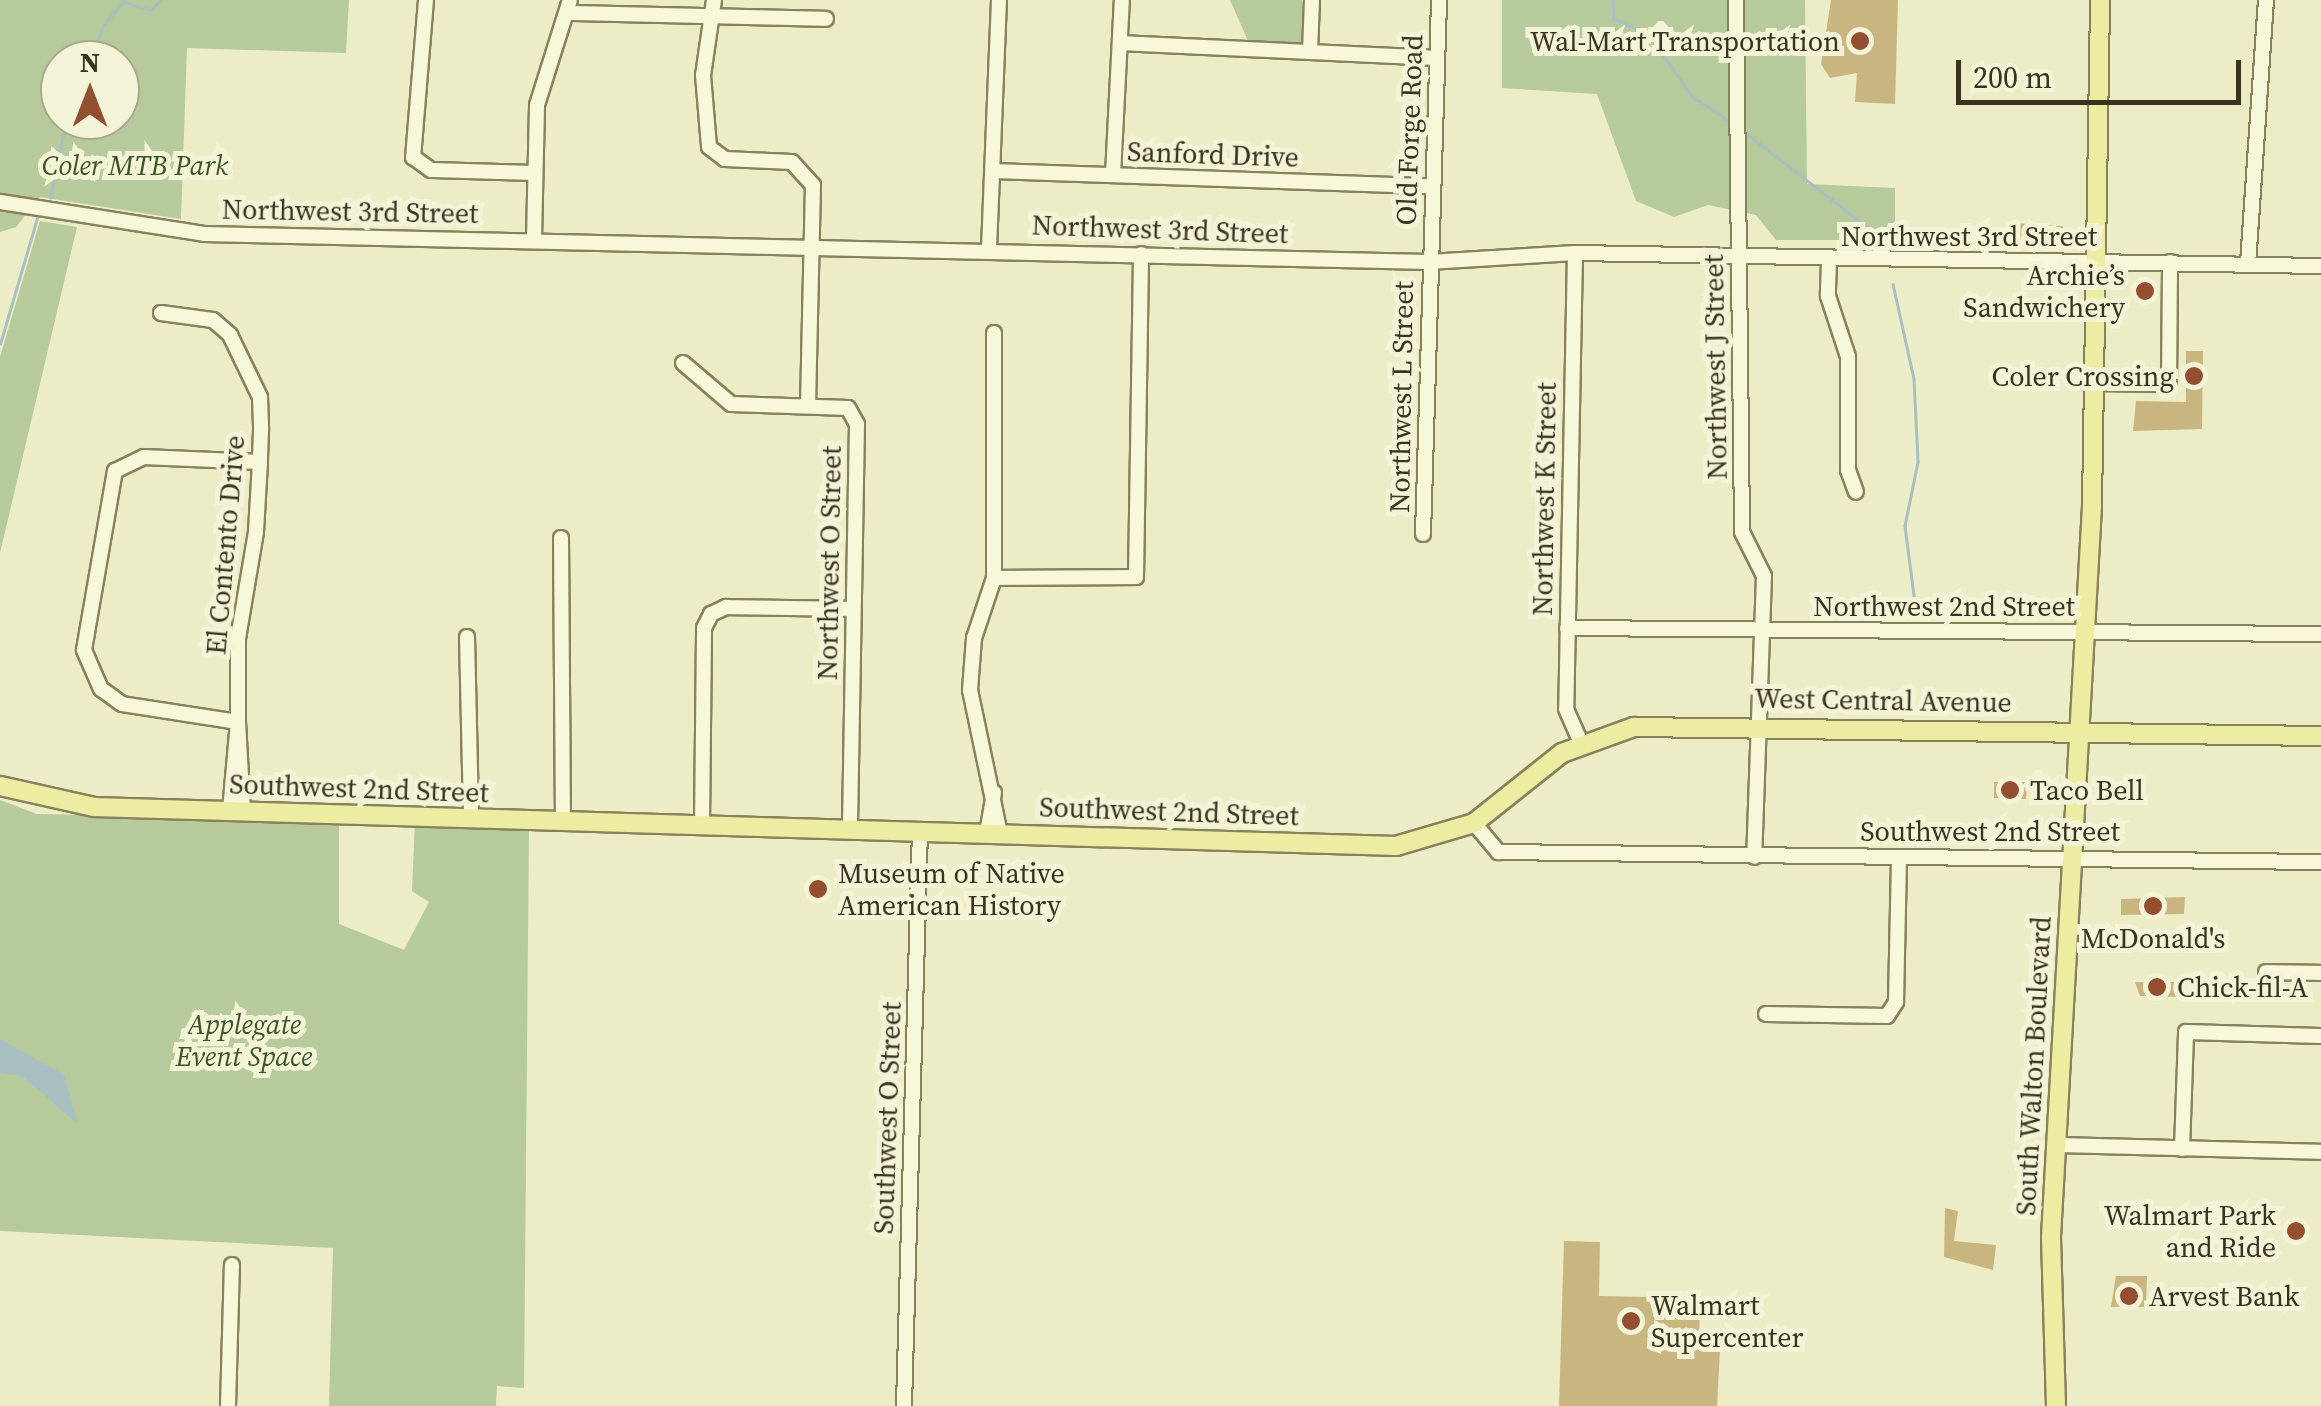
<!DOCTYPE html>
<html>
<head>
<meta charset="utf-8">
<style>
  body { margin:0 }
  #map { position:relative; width:2321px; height:1406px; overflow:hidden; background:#ecedc7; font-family:"Source Serif 4",serif }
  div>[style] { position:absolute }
  .green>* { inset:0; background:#b6ca9b }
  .water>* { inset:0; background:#a8c0c1 }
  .stream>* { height:2.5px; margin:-1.25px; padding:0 1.25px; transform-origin:1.25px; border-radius:1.25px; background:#a8c0c1 }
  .building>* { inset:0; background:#c9b57f }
  .roads { filter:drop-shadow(2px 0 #88815d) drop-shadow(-2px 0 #88815d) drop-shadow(0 2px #88815d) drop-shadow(0 -2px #88815d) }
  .minor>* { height:14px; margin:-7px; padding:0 7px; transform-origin:7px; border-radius:7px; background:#f7f7da }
  .major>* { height:18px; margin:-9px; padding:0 9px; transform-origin:9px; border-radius:9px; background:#ededa1 }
  .dots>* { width:28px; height:28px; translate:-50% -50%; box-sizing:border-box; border:5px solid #f3f4d7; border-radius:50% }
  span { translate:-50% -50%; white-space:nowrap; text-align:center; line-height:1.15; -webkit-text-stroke:10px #f3f4d7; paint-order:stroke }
  .poi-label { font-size:28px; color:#393420 }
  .right { translate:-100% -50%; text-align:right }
  .left { translate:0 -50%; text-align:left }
  .street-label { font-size:28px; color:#393420 }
  .park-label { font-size:28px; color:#3b5428; font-style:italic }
  .north { position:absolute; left:40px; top:40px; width:100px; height:100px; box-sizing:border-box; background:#f3f4d7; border:2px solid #a9a78e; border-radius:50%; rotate:0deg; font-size:28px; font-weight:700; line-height:40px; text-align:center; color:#393420 }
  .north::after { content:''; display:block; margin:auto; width:35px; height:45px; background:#944f30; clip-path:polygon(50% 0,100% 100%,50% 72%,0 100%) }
  .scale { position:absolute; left:1956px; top:60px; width:285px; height:45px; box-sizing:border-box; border:5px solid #393420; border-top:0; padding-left:12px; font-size:30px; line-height:35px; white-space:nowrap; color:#393420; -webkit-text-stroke:8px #f3f4d7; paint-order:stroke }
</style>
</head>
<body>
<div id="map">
  <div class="green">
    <div style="clip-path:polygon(evenodd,0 0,349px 0,346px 53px,187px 48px,181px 219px,40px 197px,16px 227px,0 232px,0 0,60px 60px,120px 60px,120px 120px,60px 120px,60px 60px)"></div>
    <div style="clip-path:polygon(1230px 0,1302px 0,1303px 44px,1248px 41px)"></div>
    <div style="clip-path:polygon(1502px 0,1805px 0,1807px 184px,1895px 188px,1895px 240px,1776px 240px,1756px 215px,1708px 205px,1674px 217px,1636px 201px,1597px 94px,1502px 88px)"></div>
    <div style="clip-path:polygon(40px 221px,77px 227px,0 553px,0 357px)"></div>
    <div style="clip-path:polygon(0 800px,37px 814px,339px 820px,339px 924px,404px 950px,429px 902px,412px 891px,415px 821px,529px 825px,524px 1388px,497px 1386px,496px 1406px,329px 1406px,333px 1248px,0 1231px)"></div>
  </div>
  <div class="water">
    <div style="clip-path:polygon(0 1039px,64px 1075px,78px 1124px,22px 1076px,0 1073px)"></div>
  </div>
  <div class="stream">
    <div style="left:1613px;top:0;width:19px;rotate:87deg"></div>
    <div style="left:1614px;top:19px;width:35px;rotate:22deg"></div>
    <div style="left:1647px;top:32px;width:80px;rotate:54.7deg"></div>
    <div style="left:1693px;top:97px;width:43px;rotate:33.7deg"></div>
    <div style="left:92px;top:60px;width:34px;rotate:-73deg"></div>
    <div style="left:102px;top:27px;width:33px;rotate:-50deg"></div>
    <div style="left:123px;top:2px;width:29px;rotate:16deg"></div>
    <div style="left:151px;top:10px;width:13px;rotate:-48deg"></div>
    <div style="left:1746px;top:133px;width:152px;rotate:37.8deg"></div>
    <div style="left:50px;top:198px;width:80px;rotate:-78.4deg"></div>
    <div style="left:1893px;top:284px;width:97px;rotate:77.5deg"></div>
    <div style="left:1914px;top:379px;width:83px;rotate:87.2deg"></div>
    <div style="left:1918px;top:462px;width:65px;rotate:101.5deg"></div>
    <div style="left:1905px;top:526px;width:93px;rotate:82.6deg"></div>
    <div style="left:0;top:344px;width:131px;rotate:-73.6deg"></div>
  </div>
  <div class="building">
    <div style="clip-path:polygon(1831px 0,1898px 0,1895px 104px,1855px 102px,1857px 73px,1830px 78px,1821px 64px)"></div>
    <div style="clip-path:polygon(2011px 223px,2063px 226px,2062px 249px,2010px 246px)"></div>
    <div style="clip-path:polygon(2186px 351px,2203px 351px,2202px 429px,2133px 431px,2136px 401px,2186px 402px)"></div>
    <div style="clip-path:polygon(1994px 782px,2027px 782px,2026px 799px,1994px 798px)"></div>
    <div style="clip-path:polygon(2185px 897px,2184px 914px,2121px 915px,2121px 899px)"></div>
    <div style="clip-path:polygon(2135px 982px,2180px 982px,2180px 997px,2140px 996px)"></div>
    <div style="clip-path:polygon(1945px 1208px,1958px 1211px,1954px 1241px,1996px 1245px,1993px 1270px,1944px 1257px)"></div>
    <div style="clip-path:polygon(1564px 1241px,1600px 1242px,1599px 1296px,1700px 1298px,1699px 1348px,1720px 1350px,1717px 1406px,1559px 1406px)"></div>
    <div style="clip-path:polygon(2116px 1276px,2147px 1276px,2146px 1307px,2111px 1307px)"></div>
  </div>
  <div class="roads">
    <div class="minor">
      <div style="left:426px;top:0;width:158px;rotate:94.7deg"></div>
      <div style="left:413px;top:157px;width:22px;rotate:36deg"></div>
      <div style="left:431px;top:170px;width:104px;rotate:1.7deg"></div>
      <div style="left:714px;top:0;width:76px;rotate:98.3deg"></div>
      <div style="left:703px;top:75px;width:72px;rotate:85.2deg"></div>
      <div style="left:709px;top:147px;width:20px;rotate:37deg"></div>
      <div style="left:725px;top:159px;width:67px;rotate:2.6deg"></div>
      <div style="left:792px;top:162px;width:31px;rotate:48deg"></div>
      <div style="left:813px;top:185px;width:220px;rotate:91.3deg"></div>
      <div style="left:1736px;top:0;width:532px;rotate:89.35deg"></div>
      <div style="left:1742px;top:532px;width:49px;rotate:63.4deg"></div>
      <div style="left:1764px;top:576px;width:281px;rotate:92deg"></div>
      <div style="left:570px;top:13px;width:256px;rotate:1.3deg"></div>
      <div style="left:1121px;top:43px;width:315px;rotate:2.7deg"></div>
      <div style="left:1310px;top:52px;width:52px;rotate:-87.8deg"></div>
      <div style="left:993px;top:171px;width:437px;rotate:2deg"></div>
      <div style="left:1113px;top:175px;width:175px;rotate:-87.1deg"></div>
      <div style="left:0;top:202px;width:206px;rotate:8.9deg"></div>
      <div style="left:204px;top:234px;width:1225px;rotate:1.31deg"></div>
      <div style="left:1429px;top:262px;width:146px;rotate:-3.5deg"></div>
      <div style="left:1575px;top:253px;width:746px;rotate:1deg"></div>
      <div style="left:534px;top:239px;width:134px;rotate:-88.7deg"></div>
      <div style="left:537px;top:105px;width:110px;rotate:-72.6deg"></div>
      <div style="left:989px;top:249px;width:249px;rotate:-87.7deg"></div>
      <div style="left:1575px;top:253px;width:456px;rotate:91.1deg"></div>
      <div style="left:1566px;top:709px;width:37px;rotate:66deg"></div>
      <div style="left:1829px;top:261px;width:35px;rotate:92deg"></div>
      <div style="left:1828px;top:296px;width:64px;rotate:71.8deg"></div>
      <div style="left:1848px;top:357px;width:113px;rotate:90deg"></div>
      <div style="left:1848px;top:470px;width:23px;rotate:70deg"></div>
      <div style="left:2248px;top:264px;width:265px;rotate:-86.1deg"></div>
      <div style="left:161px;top:313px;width:52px;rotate:7.7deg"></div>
      <div style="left:213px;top:320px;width:23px;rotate:41deg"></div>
      <div style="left:230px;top:335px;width:69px;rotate:64.2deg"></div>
      <div style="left:260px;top:397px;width:33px;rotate:88deg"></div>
      <div style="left:261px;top:430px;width:32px;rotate:92deg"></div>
      <div style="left:260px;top:462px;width:70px;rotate:93.3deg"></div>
      <div style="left:256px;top:532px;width:108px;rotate:99.6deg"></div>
      <div style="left:238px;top:638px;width:84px;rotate:90deg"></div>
      <div style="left:238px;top:722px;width:117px;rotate:-171.2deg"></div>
      <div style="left:122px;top:704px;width:26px;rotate:-144deg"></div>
      <div style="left:101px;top:689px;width:43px;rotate:-113.6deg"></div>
      <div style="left:84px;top:650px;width:182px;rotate:-80.2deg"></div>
      <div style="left:115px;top:471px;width:32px;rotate:-26deg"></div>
      <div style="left:144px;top:457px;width:116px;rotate:2.5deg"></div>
      <div style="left:994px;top:333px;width:245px;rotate:90deg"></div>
      <div style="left:994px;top:578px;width:63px;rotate:108.4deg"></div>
      <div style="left:974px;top:638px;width:52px;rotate:94.4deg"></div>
      <div style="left:970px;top:690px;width:147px;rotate:78.2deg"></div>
      <div style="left:683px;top:363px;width:63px;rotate:40.5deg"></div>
      <div style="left:731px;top:404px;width:117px;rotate:2deg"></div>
      <div style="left:848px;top:408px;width:18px;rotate:61deg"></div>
      <div style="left:857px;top:424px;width:405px;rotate:91deg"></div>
      <div style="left:2094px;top:383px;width:75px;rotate:0.8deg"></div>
      <div style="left:2169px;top:384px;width:122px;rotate:-89.5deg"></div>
      <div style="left:1423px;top:534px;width:534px;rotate:-88.28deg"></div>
      <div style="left:561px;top:538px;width:283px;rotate:89.6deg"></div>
      <div style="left:994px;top:578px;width:142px;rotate:-0.4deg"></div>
      <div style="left:1136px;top:577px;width:323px;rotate:-89.1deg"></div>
      <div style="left:1567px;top:628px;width:754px;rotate:0.46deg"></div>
      <div style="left:467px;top:637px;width:181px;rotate:88.7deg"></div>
      <div style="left:230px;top:811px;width:89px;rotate:-84.9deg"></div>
      <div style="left:238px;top:722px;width:90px;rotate:86.8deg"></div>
      <div style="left:1474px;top:823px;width:38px;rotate:50deg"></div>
      <div style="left:1498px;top:852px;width:823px;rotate:0.7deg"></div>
      <div style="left:702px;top:825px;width:197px;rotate:-89.4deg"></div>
      <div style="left:704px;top:628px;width:16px;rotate:-63deg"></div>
      <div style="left:711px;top:614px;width:17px;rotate:-25deg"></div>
      <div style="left:726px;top:607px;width:126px;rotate:0.9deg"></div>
      <div style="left:987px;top:833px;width:41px;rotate:-80.1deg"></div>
      <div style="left:2266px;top:972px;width:55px;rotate:1deg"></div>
      <div style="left:1766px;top:1014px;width:121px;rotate:0.9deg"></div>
      <div style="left:1887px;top:1016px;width:17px;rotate:-57deg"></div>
      <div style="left:1896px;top:1002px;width:142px;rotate:-88.8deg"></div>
      <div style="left:2056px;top:1145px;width:265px;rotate:1.5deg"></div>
      <div style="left:2182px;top:1149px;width:117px;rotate:-88deg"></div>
      <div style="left:2186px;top:1032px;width:135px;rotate:1.7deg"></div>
      <div style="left:228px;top:1406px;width:141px;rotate:-88.4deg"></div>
      <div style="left:904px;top:1406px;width:575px;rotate:-88.41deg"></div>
    </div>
    <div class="major">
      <div style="left:0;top:786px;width:96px;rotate:12.6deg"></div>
      <div style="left:94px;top:807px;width:1303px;rotate:1.72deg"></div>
      <div style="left:1396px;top:846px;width:81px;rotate:-16.4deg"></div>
      <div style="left:1474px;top:823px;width:112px;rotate:-38.5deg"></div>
      <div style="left:1562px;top:753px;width:77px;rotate:-19.9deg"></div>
      <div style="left:1634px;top:727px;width:687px;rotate:0.75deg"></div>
      <div style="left:2056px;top:1406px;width:169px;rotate:-91.7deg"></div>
      <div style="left:2051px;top:1237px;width:732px;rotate:-86.79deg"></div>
      <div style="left:2092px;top:506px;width:506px;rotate:-89.09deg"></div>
    </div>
  </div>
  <div class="dots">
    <div style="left:1860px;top:41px;background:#944f30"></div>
    <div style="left:2145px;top:291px;background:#944f30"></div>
    <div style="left:2194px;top:376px;background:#944f30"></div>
    <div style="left:2010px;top:790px;background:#944f30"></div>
    <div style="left:818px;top:889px;background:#944f30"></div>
    <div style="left:2153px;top:906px;background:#944f30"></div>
    <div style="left:2157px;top:987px;background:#944f30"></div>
    <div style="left:2296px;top:1231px;background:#944f30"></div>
    <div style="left:2129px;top:1296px;background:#944f30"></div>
    <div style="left:1631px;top:1321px;background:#944f30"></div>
  </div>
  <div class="poi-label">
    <span class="right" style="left:1840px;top:41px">Wal-Mart Transportation</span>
    <span class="right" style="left:2125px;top:291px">Archie’s<br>Sandwichery</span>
    <span class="right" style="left:2174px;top:376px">Coler Crossing</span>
    <span class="left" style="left:2030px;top:790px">Taco Bell</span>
    <span class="left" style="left:838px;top:889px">Museum of Native<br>American History</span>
    <span style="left:2153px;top:938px">McDonald's</span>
    <span class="left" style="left:2177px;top:987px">Chick-fil-A</span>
    <span class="right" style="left:2276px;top:1231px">Walmart Park<br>and Ride</span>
    <span class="left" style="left:2149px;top:1296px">Arvest Bank</span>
    <span class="left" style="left:1651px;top:1321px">Walmart<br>Supercenter</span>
  </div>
  <div class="street-label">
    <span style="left:1409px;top:130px;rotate:-88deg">Old Forge Road</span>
    <span style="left:1213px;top:154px;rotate:2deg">Sanford Drive</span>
    <span style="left:350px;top:211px;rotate:1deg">Northwest 3rd Street</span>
    <span style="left:1160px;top:229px;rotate:2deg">Northwest 3rd Street</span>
    <span style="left:1969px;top:236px">Northwest 3rd Street</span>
    <span style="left:1715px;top:367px;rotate:-91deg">Northwest J Street</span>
    <span style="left:1401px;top:397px;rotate:-89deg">Northwest L Street</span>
    <span style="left:1544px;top:499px;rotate:-89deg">Northwest K Street</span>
    <span style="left:225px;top:545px;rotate:-85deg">El Contento Drive</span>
    <span style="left:829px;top:563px;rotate:-89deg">Northwest O Street</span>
    <span style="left:1944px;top:606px">Northwest 2nd Street</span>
    <span style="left:1883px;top:700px;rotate:1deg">West Central Avenue</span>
    <span style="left:359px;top:788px;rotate:2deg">Southwest 2nd Street</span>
    <span style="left:1169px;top:811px;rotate:2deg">Southwest 2nd Street</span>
    <span style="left:1990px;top:831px">Southwest 2nd Street</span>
    <span style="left:2033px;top:1066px;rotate:-87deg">South Walton Boulevard</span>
    <span style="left:887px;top:1118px;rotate:-88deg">Southwest O Street</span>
  </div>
  <div class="park-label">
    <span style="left:135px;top:165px">Coler MTB Park</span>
    <span style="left:244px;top:1040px">Applegate<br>Event Space</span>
  </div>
  <div class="north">N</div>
  <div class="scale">200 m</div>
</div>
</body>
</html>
